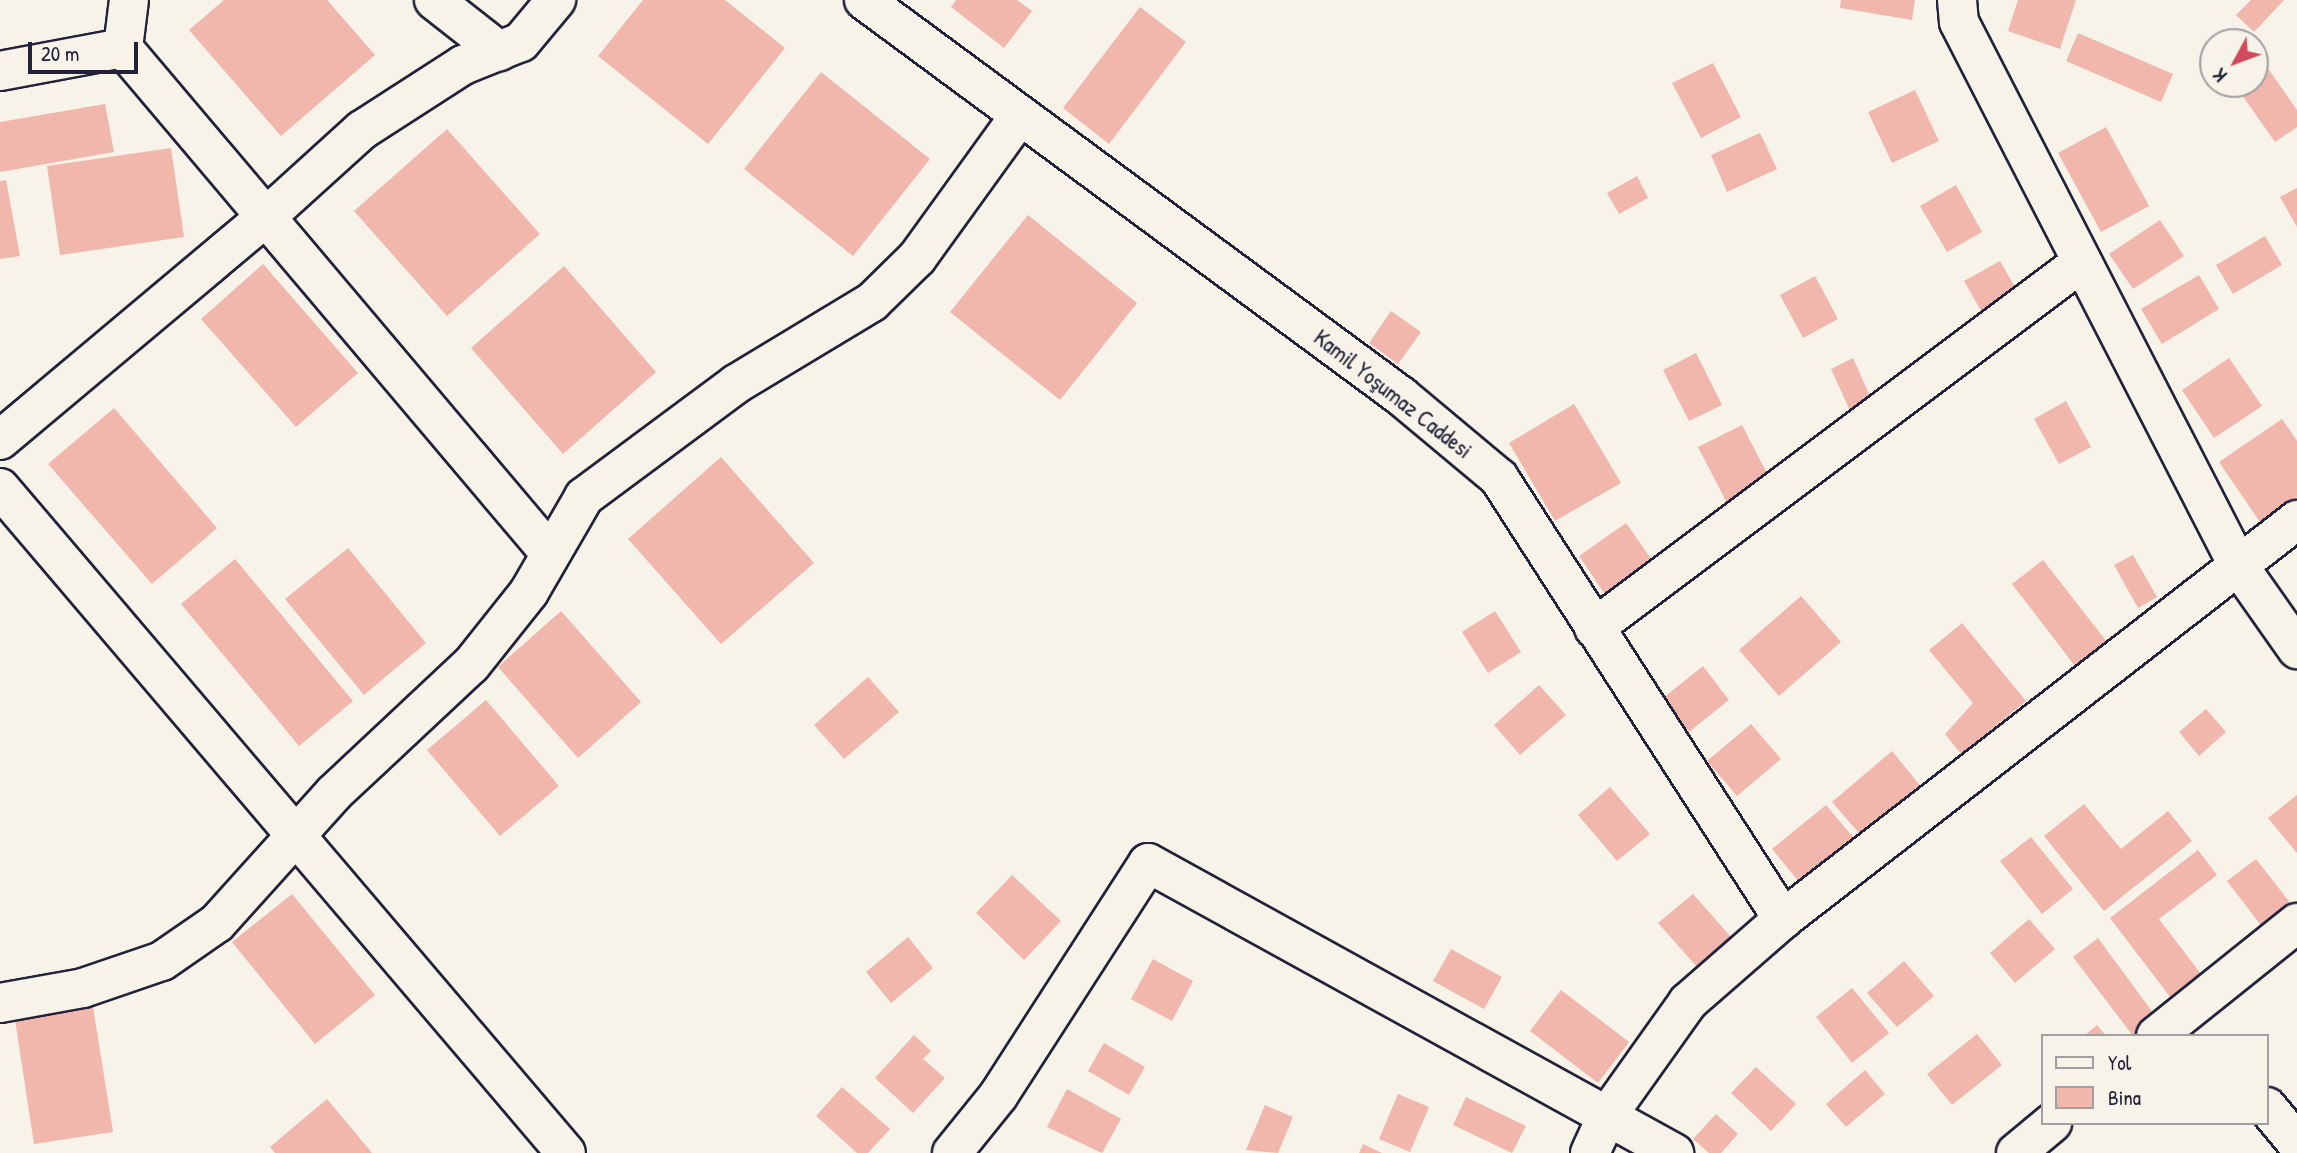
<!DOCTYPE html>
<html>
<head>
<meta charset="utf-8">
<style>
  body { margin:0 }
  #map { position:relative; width:2297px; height:1153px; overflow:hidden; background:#f7f3e8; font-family:"Patrick Hand",sans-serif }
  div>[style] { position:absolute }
  .building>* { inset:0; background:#f1b7ad }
  .roads { filter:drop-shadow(2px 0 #22223b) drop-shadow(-2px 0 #22223b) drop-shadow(0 2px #22223b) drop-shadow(0 -2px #22223b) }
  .minor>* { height:38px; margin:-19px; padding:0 19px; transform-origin:19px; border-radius:19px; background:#f7f3e8 }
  span { translate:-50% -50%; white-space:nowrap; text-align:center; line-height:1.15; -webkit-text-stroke:6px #f7f3e8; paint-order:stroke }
  .street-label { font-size:23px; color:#22223b }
  .legend { position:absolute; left:2041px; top:1034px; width:228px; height:91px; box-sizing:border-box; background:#f7f3e8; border:2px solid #a29fa3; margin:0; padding:9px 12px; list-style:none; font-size:21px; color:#22223b }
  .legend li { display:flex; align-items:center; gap:14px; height:35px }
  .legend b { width:35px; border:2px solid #a29fa3 }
  .north { position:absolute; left:2199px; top:28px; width:70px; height:70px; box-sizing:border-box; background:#f7f3e8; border:2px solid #a29fa3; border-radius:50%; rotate:229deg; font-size:19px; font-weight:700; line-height:28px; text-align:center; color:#22223b }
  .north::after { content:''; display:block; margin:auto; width:24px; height:32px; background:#d1495b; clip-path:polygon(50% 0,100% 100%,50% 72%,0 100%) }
  .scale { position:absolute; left:28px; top:42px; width:110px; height:32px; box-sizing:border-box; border:4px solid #22223b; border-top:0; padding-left:9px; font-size:21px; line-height:24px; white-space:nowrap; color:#22223b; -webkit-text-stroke:5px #f7f3e8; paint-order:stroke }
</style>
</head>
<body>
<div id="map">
  <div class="building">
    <div style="clip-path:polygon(224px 0,327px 0,375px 55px,281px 136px,189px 30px)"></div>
    <div style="clip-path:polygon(643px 0,725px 0,785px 48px,708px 144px,598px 56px)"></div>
    <div style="clip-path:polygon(956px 0,1017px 0,1032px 11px,1004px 48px,951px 7px)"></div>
    <div style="clip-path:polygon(1841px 0,1915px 0,1912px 20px,1840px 8px)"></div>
    <div style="clip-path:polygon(2018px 0,2076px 0,2060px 49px,2008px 31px)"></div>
    <div style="clip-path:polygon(2251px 0,2284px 0,2254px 32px,2236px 15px)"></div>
    <div style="clip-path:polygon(1140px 7px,1186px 42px,1109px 144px,1063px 108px)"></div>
    <div style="clip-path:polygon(2078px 33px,2173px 74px,2161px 102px,2066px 61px)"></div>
    <div style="clip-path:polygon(1713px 63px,1741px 117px,1701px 138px,1672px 83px)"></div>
    <div style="clip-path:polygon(2267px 67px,2297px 110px,2297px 127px,2275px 142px,2237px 88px,2255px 84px,2255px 76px)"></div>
    <div style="clip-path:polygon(821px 72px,930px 159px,853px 256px,744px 169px)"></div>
    <div style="clip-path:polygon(1915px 90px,1939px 141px,1892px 163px,1868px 112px)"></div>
    <div style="clip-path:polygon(105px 104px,114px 152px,0 172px,0 122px)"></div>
    <div style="clip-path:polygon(2106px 127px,2149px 206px,2101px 232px,2058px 153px)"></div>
    <div style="clip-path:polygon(447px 129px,540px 234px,447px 316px,354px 211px)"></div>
    <div style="clip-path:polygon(1760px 133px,1777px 169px,1727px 192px,1711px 155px)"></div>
    <div style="clip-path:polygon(171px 148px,184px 237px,60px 255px,47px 166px)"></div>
    <div style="clip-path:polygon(1637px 176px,1648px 198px,1619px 214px,1607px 193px)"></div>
    <div style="clip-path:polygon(6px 180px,20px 256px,0 259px,0 181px)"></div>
    <div style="clip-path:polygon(1956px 185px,1982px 232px,1947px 252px,1920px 206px)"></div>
    <div style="clip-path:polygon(2297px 188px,2297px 227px,2280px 197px)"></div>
    <div style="clip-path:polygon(1028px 215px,1137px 303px,1060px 400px,950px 312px)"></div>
    <div style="clip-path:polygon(2160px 220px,2184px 256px,2133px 289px,2109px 254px)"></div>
    <div style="clip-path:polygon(2265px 236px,2282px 265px,2233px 294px,2216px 265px)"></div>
    <div style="clip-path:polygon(2000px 261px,2023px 301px,1987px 321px,1964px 281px)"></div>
    <div style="clip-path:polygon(263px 264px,358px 373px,296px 427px,201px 319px)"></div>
    <div style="clip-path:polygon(564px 266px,656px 372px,563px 454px,471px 348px)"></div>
    <div style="clip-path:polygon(2199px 275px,2219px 309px,2162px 344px,2141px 309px)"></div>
    <div style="clip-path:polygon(1815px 276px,1838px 319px,1803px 338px,1780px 295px)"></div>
    <div style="clip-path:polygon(1391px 311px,1421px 332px,1398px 364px,1369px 343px)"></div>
    <div style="clip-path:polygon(1696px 353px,1722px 405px,1689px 421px,1663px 370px)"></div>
    <div style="clip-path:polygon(1853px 358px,1873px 403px,1851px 413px,1831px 369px)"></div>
    <div style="clip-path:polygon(2229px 358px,2262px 406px,2214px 438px,2182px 390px)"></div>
    <div style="clip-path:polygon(2066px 401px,2091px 447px,2059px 464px,2034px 419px)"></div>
    <div style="clip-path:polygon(1574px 404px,1621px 483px,1555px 521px,1509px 443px)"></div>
    <div style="clip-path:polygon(114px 408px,217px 528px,152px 584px,48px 464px)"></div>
    <div style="clip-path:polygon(2282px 419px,2297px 441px,2297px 497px,2260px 522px,2219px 462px)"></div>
    <div style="clip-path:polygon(1742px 425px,1771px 481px,1727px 503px,1698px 447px)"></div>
    <div style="clip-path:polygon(721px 457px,814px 563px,721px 644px,628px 539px)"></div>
    <div style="clip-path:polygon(1626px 523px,1654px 563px,1606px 596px,1579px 556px)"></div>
    <div style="clip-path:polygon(348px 548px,426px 643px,364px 695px,285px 599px)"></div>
    <div style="clip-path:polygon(2133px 555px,2157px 597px,2138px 608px,2114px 565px)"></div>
    <div style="clip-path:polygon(235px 559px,353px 701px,299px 746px,181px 604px)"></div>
    <div style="clip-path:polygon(2043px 560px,2107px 642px,2075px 666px,2012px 584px)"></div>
    <div style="clip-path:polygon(1801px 596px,1841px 642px,1779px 696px,1739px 650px)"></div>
    <div style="clip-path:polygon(561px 611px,641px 702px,578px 758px,498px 667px)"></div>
    <div style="clip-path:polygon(1495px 611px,1521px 652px,1488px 673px,1462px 632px)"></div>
    <div style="clip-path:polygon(1962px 623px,2026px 701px,1961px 754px,1945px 734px,1973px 703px,1929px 650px)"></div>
    <div style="clip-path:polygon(1703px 666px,1729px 700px,1689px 732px,1662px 699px)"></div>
    <div style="clip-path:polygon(868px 677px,899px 712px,844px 759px,814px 725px)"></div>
    <div style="clip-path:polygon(1539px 685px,1566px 715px,1520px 755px,1494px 725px)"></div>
    <div style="clip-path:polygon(486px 700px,559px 786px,500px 836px,427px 750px)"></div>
    <div style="clip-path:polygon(2206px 709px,2226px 732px,2199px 756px,2179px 732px)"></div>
    <div style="clip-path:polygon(1751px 724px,1781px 759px,1737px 796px,1707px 761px)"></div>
    <div style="clip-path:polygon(1892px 751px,1923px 789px,1864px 839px,1832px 802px)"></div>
    <div style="clip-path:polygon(1610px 787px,1650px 834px,1617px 861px,1578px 815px)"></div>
    <div style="clip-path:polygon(2297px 795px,2297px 853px,2268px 818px)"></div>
    <div style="clip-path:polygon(2084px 804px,2121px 849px,2168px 811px,2192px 841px,2104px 911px,2044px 836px)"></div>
    <div style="clip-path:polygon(1826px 805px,1858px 843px,1803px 887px,1772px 849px)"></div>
    <div style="clip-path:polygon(2031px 837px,2073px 889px,2042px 914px,2000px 861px)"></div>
    <div style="clip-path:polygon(2198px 850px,2217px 875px,2159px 919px,2204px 978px,2174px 1002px,2110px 918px)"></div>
    <div style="clip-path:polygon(2256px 859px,2295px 909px,2266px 932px,2227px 881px)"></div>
    <div style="clip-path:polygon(1012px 875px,1061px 921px,1024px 960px,976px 913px)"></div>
    <div style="clip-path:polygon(292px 894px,375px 995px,315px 1044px,232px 942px)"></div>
    <div style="clip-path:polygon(1693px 894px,1731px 937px,1697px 967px,1658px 923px)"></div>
    <div style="clip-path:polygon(2029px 919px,2055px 949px,2015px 983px,1990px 953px)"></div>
    <div style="clip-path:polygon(908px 937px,933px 968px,891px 1003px,866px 972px)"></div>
    <div style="clip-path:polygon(2098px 938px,2159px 1021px,2139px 1036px,2133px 1036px,2073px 957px)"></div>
    <div style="clip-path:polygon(1451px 949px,1502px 977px,1484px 1009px,1433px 981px)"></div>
    <div style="clip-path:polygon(1153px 959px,1193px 981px,1172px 1021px,1131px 999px)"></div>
    <div style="clip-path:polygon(1904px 961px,1934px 996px,1897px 1027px,1867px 993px)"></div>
    <div style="clip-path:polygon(1852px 988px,1889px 1033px,1852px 1063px,1816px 1017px)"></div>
    <div style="clip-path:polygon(1561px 990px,1629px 1042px,1598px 1083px,1530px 1031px)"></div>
    <div style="clip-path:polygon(93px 1007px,113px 1132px,34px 1144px,15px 1020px)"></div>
    <div style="clip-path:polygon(2097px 1025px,2106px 1036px,2084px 1036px)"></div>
    <div style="clip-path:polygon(1977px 1034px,2002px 1065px,1952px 1105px,1927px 1074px)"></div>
    <div style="clip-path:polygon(914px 1035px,931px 1051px,923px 1059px,945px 1078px,913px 1113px,875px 1078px)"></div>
    <div style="clip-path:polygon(1104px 1043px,1145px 1067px,1129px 1095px,1088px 1071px)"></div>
    <div style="clip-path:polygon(1756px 1067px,1796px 1104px,1771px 1131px,1731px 1093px)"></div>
    <div style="clip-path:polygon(1865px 1070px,1885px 1094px,1846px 1127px,1826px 1104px)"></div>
    <div style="clip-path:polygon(842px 1087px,890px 1129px,868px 1153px,857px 1153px,816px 1116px)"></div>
    <div style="clip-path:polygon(1067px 1089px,1121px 1119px,1102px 1153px,1047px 1127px)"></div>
    <div style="clip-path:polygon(1398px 1094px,1429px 1107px,1410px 1152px,1379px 1139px)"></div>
    <div style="clip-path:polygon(1466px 1097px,1526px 1126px,1512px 1153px,1453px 1125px)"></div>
    <div style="clip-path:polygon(327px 1099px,372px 1153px,275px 1153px,270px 1147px)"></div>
    <div style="clip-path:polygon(1265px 1105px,1293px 1117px,1278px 1153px,1246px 1150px)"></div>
    <div style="clip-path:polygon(1716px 1114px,1738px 1134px,1721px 1153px,1709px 1153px,1693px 1139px)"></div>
    <div style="clip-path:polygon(1363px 1144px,1382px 1153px,1359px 1153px)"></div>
  </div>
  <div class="roads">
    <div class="minor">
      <div style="left:434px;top:0;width:83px;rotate:38.1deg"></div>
      <div style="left:864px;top:0;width:667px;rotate:36.41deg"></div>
      <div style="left:1401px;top:396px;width:128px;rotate:39.9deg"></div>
      <div style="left:1499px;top:478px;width:525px;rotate:57.22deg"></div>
      <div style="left:1957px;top:0;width:22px;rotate:85deg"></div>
      <div style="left:1959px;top:22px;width:610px;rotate:62.81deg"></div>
      <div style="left:2238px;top:565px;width:103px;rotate:54.9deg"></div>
      <div style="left:123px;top:48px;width:660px;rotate:49.79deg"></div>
      <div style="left:0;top:71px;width:125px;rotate:-10.6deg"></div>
      <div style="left:123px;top:48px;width:48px;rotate:-82.9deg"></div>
      <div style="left:0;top:440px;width:347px;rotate:-40deg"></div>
      <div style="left:266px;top:217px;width:130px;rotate:-42.2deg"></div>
      <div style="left:362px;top:130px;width:120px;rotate:-32.8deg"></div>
      <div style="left:463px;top:65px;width:62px;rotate:-21.6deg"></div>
      <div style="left:521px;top:42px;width:55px;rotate:-50.2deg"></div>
      <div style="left:0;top:488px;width:873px;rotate:49.6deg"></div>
      <div style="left:1594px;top:628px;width:610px;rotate:-36.87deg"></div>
      <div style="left:0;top:1003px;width:84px;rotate:-10.2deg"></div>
      <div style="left:83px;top:988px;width:83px;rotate:-18.9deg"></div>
      <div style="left:162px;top:961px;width:67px;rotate:-34.6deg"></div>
      <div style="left:217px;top:923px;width:175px;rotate:-48deg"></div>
      <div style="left:334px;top:793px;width:187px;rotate:-43.1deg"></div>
      <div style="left:471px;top:665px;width:93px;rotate:-51.5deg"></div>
      <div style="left:529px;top:592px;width:110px;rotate:-59.9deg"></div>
      <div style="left:584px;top:497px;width:189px;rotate:-36.6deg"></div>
      <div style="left:736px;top:384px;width:159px;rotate:-31.1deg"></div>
      <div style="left:872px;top:302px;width:63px;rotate:-44.4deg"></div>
      <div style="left:917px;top:258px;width:176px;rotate:-54.2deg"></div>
      <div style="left:2156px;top:1036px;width:181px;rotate:-38.7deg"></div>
      <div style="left:2267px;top:1107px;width:47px;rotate:50.2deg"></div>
      <div style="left:952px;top:1153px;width:73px;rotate:-51.1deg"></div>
      <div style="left:998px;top:1096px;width:277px;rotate:-57.2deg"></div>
      <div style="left:1148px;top:863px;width:601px;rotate:28.87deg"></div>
      <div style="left:1590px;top:1153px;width:41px;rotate:-65.3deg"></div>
      <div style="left:1607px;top:1116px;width:140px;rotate:-54.6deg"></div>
      <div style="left:1688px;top:1002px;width:126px;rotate:-41.1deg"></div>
      <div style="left:1783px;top:919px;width:651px;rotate:-37.82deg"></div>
      <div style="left:2016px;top:1153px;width:47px;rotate:-39.8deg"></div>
    </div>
  </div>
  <div class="street-label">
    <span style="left:1393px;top:394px;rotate:38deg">Kamil Yoşumaz Caddesi</span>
  </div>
  <ul class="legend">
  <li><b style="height:9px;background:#f7f3e8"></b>Yol</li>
  <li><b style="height:19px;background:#f1b7ad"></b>Bina</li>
  </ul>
  <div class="north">K</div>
  <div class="scale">20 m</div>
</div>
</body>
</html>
